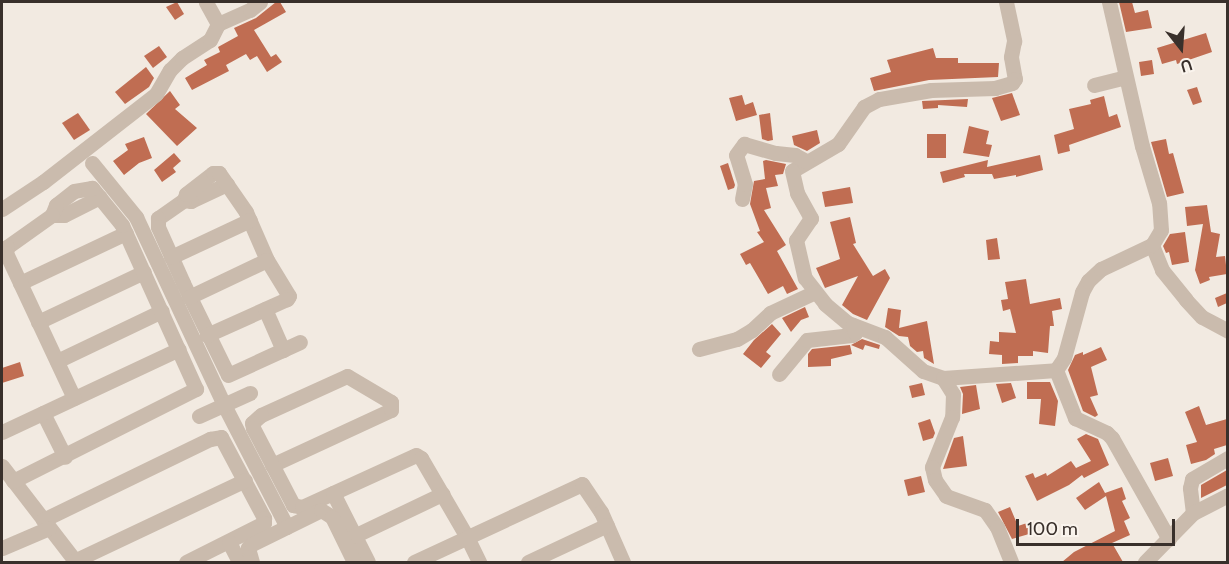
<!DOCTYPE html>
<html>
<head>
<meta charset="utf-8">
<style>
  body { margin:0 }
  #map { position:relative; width:1229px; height:564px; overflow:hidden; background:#f2eae1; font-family:Cabin,sans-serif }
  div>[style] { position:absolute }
  .building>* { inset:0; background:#c06d52 }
  .minor>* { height:15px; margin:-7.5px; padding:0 7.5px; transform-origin:7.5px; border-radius:7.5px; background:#cabbad }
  span { translate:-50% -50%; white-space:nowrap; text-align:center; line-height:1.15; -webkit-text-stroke:4.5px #faf4ed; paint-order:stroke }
  .frame { position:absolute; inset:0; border:3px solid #39302b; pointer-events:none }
  .north { position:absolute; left:1151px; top:18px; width:60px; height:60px; -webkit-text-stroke:4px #faf4ed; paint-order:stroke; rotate:163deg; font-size:16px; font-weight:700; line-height:24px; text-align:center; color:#39302b }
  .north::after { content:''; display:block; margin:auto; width:21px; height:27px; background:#39302b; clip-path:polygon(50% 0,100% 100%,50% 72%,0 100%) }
  .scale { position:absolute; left:1016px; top:519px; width:159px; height:27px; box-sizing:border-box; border:3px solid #39302b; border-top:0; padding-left:8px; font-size:18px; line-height:21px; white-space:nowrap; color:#39302b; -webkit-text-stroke:4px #faf4ed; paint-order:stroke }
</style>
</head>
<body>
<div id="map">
  <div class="building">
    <div style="clip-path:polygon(177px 2px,184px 14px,175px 20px,166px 7px)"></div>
    <div style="clip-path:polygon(276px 2px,280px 2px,286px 12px,254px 30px,271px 57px,276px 54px,282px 62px,267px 72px,257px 56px,250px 60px,246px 54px,226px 65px,229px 71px,192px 90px,185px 78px,207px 65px,204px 60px,220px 52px,218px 47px,238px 36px,234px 28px,256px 18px)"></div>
    <div style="clip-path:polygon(1119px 2px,1132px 2px,1135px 13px,1148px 10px,1152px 28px,1126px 32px)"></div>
    <div style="clip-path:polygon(1206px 33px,1212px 52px,1177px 64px,1176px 60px,1162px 64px,1157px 48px)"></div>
    <div style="clip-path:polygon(159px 46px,167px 57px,153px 68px,144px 56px)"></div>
    <div style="clip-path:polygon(933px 48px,936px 58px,958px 58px,958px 63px,999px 63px,998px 77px,929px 80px,874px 91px,870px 78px,891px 72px,887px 60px)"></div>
    <div style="clip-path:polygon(1152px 60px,1154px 74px,1141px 76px,1139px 62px)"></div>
    <div style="clip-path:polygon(146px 67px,154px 78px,149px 87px,125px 104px,115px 92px)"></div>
    <div style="clip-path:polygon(1197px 87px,1202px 102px,1193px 105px,1187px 90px)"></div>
    <div style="clip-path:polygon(170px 91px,180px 105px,175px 109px,197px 128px,177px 146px,146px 114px)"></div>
    <div style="clip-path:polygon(1012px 93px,1020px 115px,1001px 121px,992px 98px)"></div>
    <div style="clip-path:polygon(742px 95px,745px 105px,753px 102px,757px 115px,736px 121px,729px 98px)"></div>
    <div style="clip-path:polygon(1104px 96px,1109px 117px,1117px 114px,1121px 127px,1069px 145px,1070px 151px,1058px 154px,1054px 135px,1074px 129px,1069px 109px,1091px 104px,1090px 100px)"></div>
    <div style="clip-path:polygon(968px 99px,967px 107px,938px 105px,938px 108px,923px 109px,922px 101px)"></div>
    <div style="clip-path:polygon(78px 113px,90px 130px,74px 140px,62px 123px)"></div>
    <div style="clip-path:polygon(770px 113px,773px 140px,768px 141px,762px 139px,759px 115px)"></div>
    <div style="clip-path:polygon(969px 126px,989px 131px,986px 144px,992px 145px,989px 157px,963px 153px)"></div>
    <div style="clip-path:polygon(817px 130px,820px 143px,807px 151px,794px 145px,792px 136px)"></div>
    <div style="clip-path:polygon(927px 134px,946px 134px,946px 158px,927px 158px)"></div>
    <div style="clip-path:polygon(144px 137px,152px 158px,139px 163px,124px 175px,113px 161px,128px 150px,125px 144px)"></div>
    <div style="clip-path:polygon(1166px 139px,1169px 154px,1173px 153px,1184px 193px,1167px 197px,1151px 142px)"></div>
    <div style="clip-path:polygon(174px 153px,181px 161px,173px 168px,176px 172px,162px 182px,154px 170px)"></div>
    <div style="clip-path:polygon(1040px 155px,1043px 170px,1016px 177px,1016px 175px,994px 179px,992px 174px,964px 174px,965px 177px,943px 183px,940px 172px,988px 160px,987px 167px)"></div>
    <div style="clip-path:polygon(766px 160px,786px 164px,783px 174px,775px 175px,778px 186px,766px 188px,771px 208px,764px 210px,786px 245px,777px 251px,798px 289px,787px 294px,783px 286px,768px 294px,750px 263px,746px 265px,740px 254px,764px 242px,757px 232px,760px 231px,750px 204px,754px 181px,765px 179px,763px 161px)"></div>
    <div style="clip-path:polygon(728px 163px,735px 185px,734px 188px,728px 190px,720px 166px)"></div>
    <div style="clip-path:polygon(850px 187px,853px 203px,825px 207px,822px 192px)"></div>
    <div style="clip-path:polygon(1207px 205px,1211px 232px,1220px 234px,1216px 257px,1225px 256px,1227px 274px,1209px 277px,1210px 280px,1200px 284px,1195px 270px,1203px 224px,1187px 226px,1185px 207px)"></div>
    <div style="clip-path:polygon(850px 217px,856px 243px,853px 244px,873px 276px,885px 269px,890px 278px,867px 320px,853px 314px,842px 305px,858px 276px,825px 288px,816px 268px,840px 259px,830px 222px)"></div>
    <div style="clip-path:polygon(1185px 232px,1189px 262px,1172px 265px,1169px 252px,1166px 253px,1163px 246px,1170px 234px)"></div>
    <div style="clip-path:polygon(997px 238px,1000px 259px,988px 260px,986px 240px)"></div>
    <div style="clip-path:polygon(1026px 279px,1030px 304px,1060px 298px,1062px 309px,1052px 311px,1054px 326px,1050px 326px,1048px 353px,1033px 351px,1033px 356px,1018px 356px,1018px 363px,1002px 364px,1002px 355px,989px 354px,990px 341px,999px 342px,999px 332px,1016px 333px,1010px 309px,1003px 311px,1001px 300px,1008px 299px,1005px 282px)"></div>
    <div style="clip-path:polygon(1227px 293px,1227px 303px,1218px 307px,1215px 298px)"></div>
    <div style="clip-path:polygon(805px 307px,809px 317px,801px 320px,791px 332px,782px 318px)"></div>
    <div style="clip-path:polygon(888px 308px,901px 310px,899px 328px,927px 321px,934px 364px,924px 358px,923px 351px,917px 352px,910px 346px,908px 337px,899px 336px,885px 327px)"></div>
    <div style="clip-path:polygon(772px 324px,781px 334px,766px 352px,771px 356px,761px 368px,743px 354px,754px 340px)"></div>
    <div style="clip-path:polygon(862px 339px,880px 345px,879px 349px,865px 345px,863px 350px,851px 345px)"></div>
    <div style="clip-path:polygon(850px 345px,852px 354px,831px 359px,831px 366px,808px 367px,808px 354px,812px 349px)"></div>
    <div style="clip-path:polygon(1101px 347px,1107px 360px,1091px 367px,1098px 395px,1090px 397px,1098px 415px,1095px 417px,1083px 411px,1068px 370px,1075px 355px,1083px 352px,1083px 355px)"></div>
    <div style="clip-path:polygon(20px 362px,24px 376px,2px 383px,2px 368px)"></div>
    <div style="clip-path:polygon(1027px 382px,1050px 382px,1058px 401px,1055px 426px,1039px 424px,1041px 399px,1027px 399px)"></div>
    <div style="clip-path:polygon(922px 383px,925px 395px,912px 398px,909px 386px)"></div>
    <div style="clip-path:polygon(1011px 383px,1016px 398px,1002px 403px,996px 384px)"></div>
    <div style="clip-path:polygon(976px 385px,980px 409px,962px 414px,963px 394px,960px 387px)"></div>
    <div style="clip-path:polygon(1199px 406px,1206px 425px,1227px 419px,1227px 445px,1214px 449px,1215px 454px,1206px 460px,1191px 464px,1186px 445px,1197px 442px,1185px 412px)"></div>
    <div style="clip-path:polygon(930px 419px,935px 433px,933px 438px,923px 441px,918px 423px)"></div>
    <div style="clip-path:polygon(1086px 434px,1098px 439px,1109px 465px,1084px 478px,1082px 475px,1069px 485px,1037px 501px,1025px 476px,1033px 473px,1035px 478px,1046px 473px,1047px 476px,1071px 461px,1076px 468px,1091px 461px,1077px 439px)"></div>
    <div style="clip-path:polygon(963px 436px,967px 466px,943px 469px,954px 438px)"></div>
    <div style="clip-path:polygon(1168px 458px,1173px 476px,1155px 481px,1150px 463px)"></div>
    <div style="clip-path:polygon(1227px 470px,1227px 485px,1201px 498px,1201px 485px)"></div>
    <div style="clip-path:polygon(921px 476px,925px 492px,908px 496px,904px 480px)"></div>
    <div style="clip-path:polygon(1099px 482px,1105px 493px,1122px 487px,1126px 499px,1122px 501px,1130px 518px,1124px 521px,1130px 535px,1112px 543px,1123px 562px,1062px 562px,1074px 552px,1115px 531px,1106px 496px,1085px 510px,1076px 498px)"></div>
    <div style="clip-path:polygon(1010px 507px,1018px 526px,1033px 521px,1036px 532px,1012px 539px,998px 512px)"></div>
  </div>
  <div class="minor">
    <div style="left:1006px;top:2px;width:40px;rotate:78deg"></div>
    <div style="left:1014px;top:41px;width:16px;rotate:101deg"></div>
    <div style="left:1011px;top:57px;width:22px;rotate:80deg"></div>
    <div style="left:1015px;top:79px;width:5px;rotate:127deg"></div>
    <div style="left:1012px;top:83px;width:18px;rotate:164deg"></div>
    <div style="left:995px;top:88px;width:64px;rotate:178.2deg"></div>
    <div style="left:931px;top:90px;width:53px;rotate:170.2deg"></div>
    <div style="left:879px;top:99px;width:17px;rotate:152deg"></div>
    <div style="left:864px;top:107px;width:45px;rotate:125.1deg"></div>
    <div style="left:838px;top:144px;width:53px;rotate:149.6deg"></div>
    <div style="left:792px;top:171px;width:23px;rotate:77deg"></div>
    <div style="left:797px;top:193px;width:29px;rotate:61deg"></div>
    <div style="left:811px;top:218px;width:27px;rotate:124deg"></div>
    <div style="left:796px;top:240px;width:39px;rotate:77deg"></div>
    <div style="left:805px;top:278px;width:33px;rotate:52deg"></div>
    <div style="left:825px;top:304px;width:30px;rotate:40deg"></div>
    <div style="left:848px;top:323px;width:40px;rotate:21deg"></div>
    <div style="left:885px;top:337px;width:51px;rotate:41.8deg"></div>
    <div style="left:923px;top:371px;width:21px;rotate:19deg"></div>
    <div style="left:943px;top:378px;width:113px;rotate:-4deg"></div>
    <div style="left:218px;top:24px;width:35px;rotate:-24deg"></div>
    <div style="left:250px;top:10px;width:13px;rotate:-39deg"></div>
    <div style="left:1094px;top:85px;width:32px;rotate:-14deg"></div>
    <div style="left:92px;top:163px;width:70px;rotate:50.8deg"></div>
    <div style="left:136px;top:217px;width:208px;rotate:64.9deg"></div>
    <div style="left:224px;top:405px;width:137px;rotate:62.7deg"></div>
    <div style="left:227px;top:184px;width:40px;rotate:155deg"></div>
    <div style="left:191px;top:201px;width:7px;rotate:-172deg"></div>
    <div style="left:184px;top:200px;width:32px;rotate:145deg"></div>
    <div style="left:158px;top:218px;width:9px;rotate:90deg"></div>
    <div style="left:158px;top:227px;width:61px;rotate:65.9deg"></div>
    <div style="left:183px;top:283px;width:102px;rotate:63.9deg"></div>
    <div style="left:228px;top:375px;width:79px;rotate:-24.6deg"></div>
    <div style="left:742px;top:199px;width:15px;rotate:-79deg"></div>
    <div style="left:745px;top:184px;width:30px;rotate:-107deg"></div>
    <div style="left:736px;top:155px;width:14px;rotate:-54deg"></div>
    <div style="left:744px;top:144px;width:33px;rotate:16deg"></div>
    <div style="left:776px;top:153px;width:19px;rotate:6deg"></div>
    <div style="left:795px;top:155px;width:13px;rotate:29deg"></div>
    <div style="left:184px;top:200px;width:6px;rotate:-72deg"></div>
    <div style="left:186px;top:194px;width:34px;rotate:-38deg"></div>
    <div style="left:213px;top:173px;width:6px"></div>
    <div style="left:219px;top:173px;width:47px;rotate:55.3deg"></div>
    <div style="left:246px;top:212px;width:52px;rotate:66.4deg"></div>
    <div style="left:267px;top:260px;width:42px;rotate:58.6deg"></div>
    <div style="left:289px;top:296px;width:4px;rotate:124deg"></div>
    <div style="left:287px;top:299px;width:88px;rotate:155.8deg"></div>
    <div style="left:2px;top:209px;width:49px;rotate:-33.4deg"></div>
    <div style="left:43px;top:182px;width:143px;rotate:-37.9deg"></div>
    <div style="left:156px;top:94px;width:28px;rotate:-60deg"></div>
    <div style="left:170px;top:70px;width:17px;rotate:-45deg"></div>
    <div style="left:182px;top:58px;width:33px;rotate:-33deg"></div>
    <div style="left:210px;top:40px;width:18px;rotate:-63deg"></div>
    <div style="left:218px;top:24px;width:25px;rotate:-119deg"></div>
    <div style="left:52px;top:215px;width:12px"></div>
    <div style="left:64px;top:215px;width:40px;rotate:-26.6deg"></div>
    <div style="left:1152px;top:245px;width:27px;rotate:68deg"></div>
    <div style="left:1162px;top:270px;width:38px;rotate:51deg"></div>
    <div style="left:1186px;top:300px;width:23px;rotate:47deg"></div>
    <div style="left:1202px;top:317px;width:30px;rotate:28deg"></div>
    <div style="left:171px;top:257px;width:87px;rotate:-25.1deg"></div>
    <div style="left:20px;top:283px;width:117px;rotate:-25.3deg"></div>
    <div style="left:189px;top:297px;width:86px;rotate:-25.4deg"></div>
    <div style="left:265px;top:309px;width:45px;rotate:66.3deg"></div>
    <div style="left:38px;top:322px;width:117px;rotate:-25.3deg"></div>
    <div style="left:699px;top:349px;width:39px;rotate:-15deg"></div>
    <div style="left:737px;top:339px;width:17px;rotate:-31deg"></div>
    <div style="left:752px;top:330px;width:25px;rotate:-43deg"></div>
    <div style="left:770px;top:313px;width:50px;rotate:-25deg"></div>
    <div style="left:57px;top:361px;width:116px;rotate:-25.5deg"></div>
    <div style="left:1056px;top:370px;width:14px;rotate:-56deg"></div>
    <div style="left:1064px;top:358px;width:68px;rotate:-74.7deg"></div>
    <div style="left:1082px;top:292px;width:13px;rotate:-61deg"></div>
    <div style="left:1088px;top:281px;width:18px;rotate:-43deg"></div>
    <div style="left:1101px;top:269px;width:56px;rotate:-25.2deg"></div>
    <div style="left:1152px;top:245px;width:17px;rotate:-59deg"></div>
    <div style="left:1161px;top:230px;width:27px;rotate:-94deg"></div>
    <div style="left:1159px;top:203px;width:59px;rotate:-106.6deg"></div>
    <div style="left:1142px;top:146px;width:148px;rotate:-102.9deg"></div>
    <div style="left:1056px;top:370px;width:52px;rotate:68.4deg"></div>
    <div style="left:1075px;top:418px;width:35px;rotate:25deg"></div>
    <div style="left:1107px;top:433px;width:7px;rotate:45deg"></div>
    <div style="left:1112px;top:438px;width:116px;rotate:60.6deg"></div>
    <div style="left:779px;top:374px;width:44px;rotate:-50.5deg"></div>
    <div style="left:807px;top:340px;width:45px;rotate:-6.3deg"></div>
    <div style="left:852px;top:335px;width:4px;rotate:-34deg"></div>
    <div style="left:855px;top:333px;width:8px;rotate:-104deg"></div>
    <div style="left:943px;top:378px;width:19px;rotate:58deg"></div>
    <div style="left:953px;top:394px;width:23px;rotate:92deg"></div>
    <div style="left:952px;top:417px;width:54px;rotate:111.8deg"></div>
    <div style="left:932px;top:467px;width:13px;rotate:77deg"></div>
    <div style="left:935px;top:480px;width:19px;rotate:55deg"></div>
    <div style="left:946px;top:496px;width:41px;rotate:19.7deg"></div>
    <div style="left:985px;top:510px;width:21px;rotate:55deg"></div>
    <div style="left:997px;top:527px;width:38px;rotate:68deg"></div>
    <div style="left:43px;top:413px;width:49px;rotate:63.4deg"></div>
    <div style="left:199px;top:416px;width:56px;rotate:-24.3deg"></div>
    <div style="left:2px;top:432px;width:195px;rotate:-25.1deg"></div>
    <div style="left:272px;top:465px;width:131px;rotate:-24.8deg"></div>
    <div style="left:391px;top:410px;width:8px;rotate:-90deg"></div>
    <div style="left:391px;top:402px;width:51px;rotate:-149.4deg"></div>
    <div style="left:347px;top:376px;width:94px;rotate:155.6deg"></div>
    <div style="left:261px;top:415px;width:12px;rotate:138deg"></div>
    <div style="left:252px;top:423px;width:5px;rotate:79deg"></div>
    <div style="left:253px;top:428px;width:87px;rotate:62.5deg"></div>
    <div style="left:293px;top:505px;width:9px;rotate:13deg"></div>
    <div style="left:302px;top:507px;width:125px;rotate:-24.5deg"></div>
    <div style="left:416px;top:455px;width:6px;rotate:31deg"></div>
    <div style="left:421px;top:458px;width:91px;rotate:59.8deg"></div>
    <div style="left:467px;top:537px;width:28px;rotate:64deg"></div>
    <div style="left:2px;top:466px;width:121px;rotate:52.4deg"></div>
    <div style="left:13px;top:481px;width:205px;rotate:-26.7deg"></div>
    <div style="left:196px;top:389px;width:180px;rotate:-114.3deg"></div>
    <div style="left:122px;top:225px;width:48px;rotate:-129deg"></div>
    <div style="left:92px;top:188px;width:18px;rotate:171deg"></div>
    <div style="left:74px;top:191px;width:23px;rotate:142deg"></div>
    <div style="left:56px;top:205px;width:11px;rotate:112deg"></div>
    <div style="left:52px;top:215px;width:55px;rotate:144.6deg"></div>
    <div style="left:7px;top:247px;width:6px;rotate:99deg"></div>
    <div style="left:6px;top:253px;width:160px;rotate:64.9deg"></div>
    <div style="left:333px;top:493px;width:77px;rotate:63.1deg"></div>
    <div style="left:1193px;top:513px;width:25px;rotate:-97deg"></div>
    <div style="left:1190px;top:488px;width:9px;rotate:-77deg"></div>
    <div style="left:1192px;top:479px;width:42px;rotate:-30.3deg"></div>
    <div style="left:43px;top:520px;width:186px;rotate:-25.9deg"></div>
    <div style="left:210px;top:439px;width:11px;rotate:-10deg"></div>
    <div style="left:221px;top:437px;width:92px;rotate:62deg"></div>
    <div style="left:264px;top:518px;width:5px;rotate:90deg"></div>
    <div style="left:264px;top:523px;width:87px;rotate:153.4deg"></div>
    <div style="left:354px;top:536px;width:98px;rotate:-25.5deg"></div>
    <div style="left:229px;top:542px;width:22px;rotate:63deg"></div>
    <div style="left:2px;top:548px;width:51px;rotate:-23.1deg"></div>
    <div style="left:74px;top:561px;width:189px;rotate:-25.3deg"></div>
    <div style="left:252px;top:562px;width:15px;rotate:-106deg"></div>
    <div style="left:248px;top:548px;width:6px;rotate:-45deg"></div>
    <div style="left:252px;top:544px;width:77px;rotate:-26.2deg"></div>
    <div style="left:321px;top:510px;width:13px;rotate:32deg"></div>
    <div style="left:332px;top:517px;width:50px;rotate:63.9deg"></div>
    <div style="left:414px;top:562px;width:185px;rotate:-24.9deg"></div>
    <div style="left:582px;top:484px;width:34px;rotate:56deg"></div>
    <div style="left:601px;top:512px;width:55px;rotate:66.3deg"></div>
    <div style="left:528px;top:562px;width:87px;rotate:-25.1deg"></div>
    <div style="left:1145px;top:562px;width:69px;rotate:-45.6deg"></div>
    <div style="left:1193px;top:513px;width:39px;rotate:-27deg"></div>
  </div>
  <div class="frame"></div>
  <div class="north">U</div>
  <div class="scale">100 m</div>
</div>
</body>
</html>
